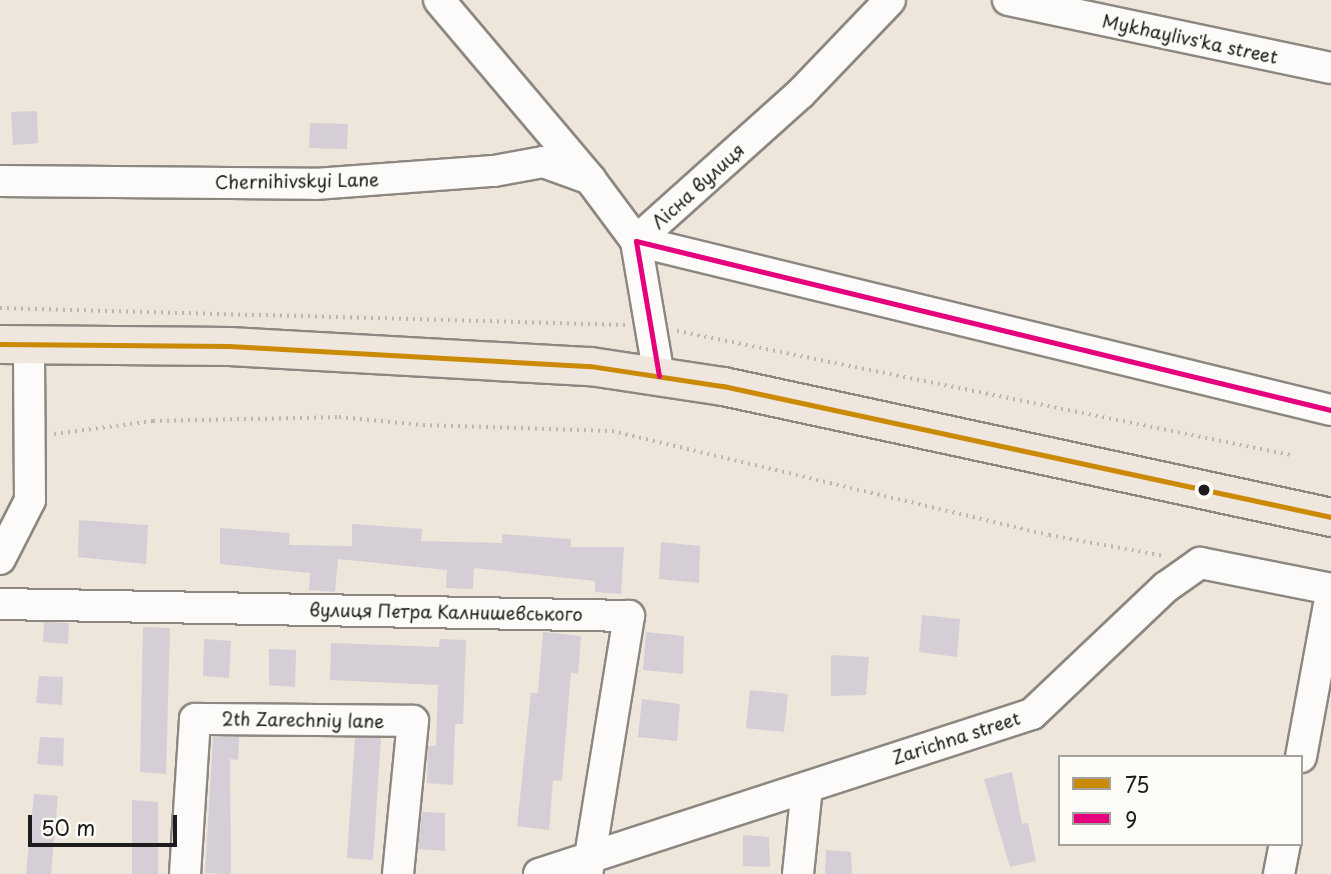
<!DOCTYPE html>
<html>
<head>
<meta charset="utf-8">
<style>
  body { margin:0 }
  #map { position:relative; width:1331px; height:874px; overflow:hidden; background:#eee6da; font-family:"Playpen Sans",sans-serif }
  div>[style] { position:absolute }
  .building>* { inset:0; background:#d5ced6 }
  .path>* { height:3.5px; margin-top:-1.75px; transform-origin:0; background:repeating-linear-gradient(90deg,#b9b8b6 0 2px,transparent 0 7px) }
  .roads { filter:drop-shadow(2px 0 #8c8781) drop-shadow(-2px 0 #8c8781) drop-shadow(0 2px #8c8781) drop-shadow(0 -2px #8c8781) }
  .minor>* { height:30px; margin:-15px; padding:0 15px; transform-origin:15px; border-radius:15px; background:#fcfbf9 }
  .major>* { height:37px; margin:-18.5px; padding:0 18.5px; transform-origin:18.5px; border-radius:18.5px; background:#efe6de }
  .bus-1>* { height:5px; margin:-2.5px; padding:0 2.5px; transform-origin:2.5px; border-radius:2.5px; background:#cb8a06 }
  .bus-2>* { height:5px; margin:-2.5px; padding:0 2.5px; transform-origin:2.5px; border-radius:2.5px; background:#e5007d }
  .dots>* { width:19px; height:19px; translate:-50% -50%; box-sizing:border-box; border:4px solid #fdfcf7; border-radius:50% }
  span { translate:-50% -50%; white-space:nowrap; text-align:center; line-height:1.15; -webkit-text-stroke:5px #fdfcf7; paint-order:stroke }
  .street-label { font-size:18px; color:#1c1c1c }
  .legend { position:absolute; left:1058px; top:755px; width:245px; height:91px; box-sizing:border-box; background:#fdfcf7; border:2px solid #a3a29f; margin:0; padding:9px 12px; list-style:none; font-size:21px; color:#1c1c1c }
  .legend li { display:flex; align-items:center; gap:14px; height:35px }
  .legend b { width:35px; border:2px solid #a3a29f }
  .scale { position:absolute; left:28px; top:815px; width:149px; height:32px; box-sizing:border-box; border:4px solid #1c1c1c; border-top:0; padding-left:9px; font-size:21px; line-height:24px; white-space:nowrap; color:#1c1c1c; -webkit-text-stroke:5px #fdfcf7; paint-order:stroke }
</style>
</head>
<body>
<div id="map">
  <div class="building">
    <div style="clip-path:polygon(37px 111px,38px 143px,13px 145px,11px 112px)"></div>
    <div style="clip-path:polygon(310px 123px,348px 124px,347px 149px,309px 148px)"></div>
    <div style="clip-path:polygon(79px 520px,148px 525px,146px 564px,78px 557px)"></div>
    <div style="clip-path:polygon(352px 524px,422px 529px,421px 541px,502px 543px,502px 534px,571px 539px,571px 547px,624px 547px,621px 594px,595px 592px,595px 581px,474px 568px,473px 589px,446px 588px,447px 570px,338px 559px,335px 592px,309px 590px,310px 573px,220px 564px,220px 528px,290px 533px,289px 545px,352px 546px)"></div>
    <div style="clip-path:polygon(661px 542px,700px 546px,699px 583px,659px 579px)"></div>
    <div style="clip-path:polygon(922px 615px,960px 619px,957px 657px,919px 652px)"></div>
    <div style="clip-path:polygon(44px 622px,69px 623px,68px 644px,43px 642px)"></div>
    <div style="clip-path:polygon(143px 627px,170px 628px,166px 774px,140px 772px)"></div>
    <div style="clip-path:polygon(543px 632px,581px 636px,578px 674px,571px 673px,562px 781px,553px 780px,549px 830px,517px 826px,531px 693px,538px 693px)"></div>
    <div style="clip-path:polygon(646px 632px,684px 636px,683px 674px,643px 670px)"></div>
    <div style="clip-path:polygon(204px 639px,231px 641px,229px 678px,203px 676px)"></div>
    <div style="clip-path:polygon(440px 639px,466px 640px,463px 724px,455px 724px,453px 785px,427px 783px,428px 746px,436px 746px,438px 685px,330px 680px,331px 643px,439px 647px)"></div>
    <div style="clip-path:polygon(269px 649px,296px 650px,295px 687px,269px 685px)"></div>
    <div style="clip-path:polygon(831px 655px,869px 657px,866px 695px,831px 696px)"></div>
    <div style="clip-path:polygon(39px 676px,63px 677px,62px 705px,36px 703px)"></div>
    <div style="clip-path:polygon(750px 690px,788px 694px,784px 732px,746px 728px)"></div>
    <div style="clip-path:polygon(642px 699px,680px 704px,677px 741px,638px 737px)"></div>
    <div style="clip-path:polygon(40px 737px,64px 738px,63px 766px,37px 764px)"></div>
    <div style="clip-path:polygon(213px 737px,239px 737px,238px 760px,230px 759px,231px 874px,205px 873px)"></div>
    <div style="clip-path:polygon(355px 738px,381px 738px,373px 860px,347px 858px)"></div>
    <div style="clip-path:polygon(1012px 772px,1022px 824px,1028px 823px,1036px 861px,1010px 867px,984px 779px)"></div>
    <div style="clip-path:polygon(34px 794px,58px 796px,51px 874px,26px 874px)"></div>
    <div style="clip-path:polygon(132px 800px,158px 802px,158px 874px,132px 874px)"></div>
    <div style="clip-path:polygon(422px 812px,445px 813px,445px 851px,418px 849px)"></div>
    <div style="clip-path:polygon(743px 835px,769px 837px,770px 867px,743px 866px)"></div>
    <div style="clip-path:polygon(826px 850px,851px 852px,852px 874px,825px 874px)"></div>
  </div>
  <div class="path">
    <div style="left:0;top:308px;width:628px;rotate:1.55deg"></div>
    <div style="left:677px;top:331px;width:626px;rotate:11.42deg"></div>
    <div style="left:54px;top:434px;width:100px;rotate:-7.5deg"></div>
    <div style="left:153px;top:421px;width:186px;rotate:-1.2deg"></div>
    <div style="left:339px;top:417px;width:84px;rotate:5.4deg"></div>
    <div style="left:423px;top:425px;width:189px;rotate:1.8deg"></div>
    <div style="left:612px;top:431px;width:449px;rotate:13.4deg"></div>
    <div style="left:1049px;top:535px;width:118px;rotate:10.3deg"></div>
  </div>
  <div class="roads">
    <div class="minor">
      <div style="left:439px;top:0;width:234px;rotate:49.8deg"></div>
      <div style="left:590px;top:179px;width:77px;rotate:53.4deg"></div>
      <div style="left:636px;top:241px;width:220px;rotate:-41.9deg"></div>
      <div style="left:800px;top:94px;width:130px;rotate:-46.2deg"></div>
      <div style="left:1008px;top:0;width:330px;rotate:11.9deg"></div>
      <div style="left:0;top:181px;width:315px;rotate:0.5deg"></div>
      <div style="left:315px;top:184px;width:179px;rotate:-4.2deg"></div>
      <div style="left:494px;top:171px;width:50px;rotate:-10.4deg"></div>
      <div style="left:543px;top:162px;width:50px;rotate:19.9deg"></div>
      <div style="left:659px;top:376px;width:137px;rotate:-99.7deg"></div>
      <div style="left:636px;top:241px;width:715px;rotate:13.67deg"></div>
      <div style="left:0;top:559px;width:66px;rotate:-63deg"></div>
      <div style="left:30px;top:500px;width:156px;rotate:-90.4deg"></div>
      <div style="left:0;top:604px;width:629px;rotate:1.09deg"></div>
      <div style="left:629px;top:616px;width:261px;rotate:99.2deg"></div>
      <div style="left:1301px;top:757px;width:166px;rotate:-79.6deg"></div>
      <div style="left:185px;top:874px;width:155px;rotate:-86.3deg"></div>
      <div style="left:195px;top:719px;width:218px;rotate:0.5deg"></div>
      <div style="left:413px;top:721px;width:154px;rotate:95.6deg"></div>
      <div style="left:539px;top:874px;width:518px;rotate:-17.98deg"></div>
      <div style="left:1032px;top:714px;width:185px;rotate:-43.5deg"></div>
      <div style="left:1166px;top:587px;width:42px;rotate:-35.2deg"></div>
      <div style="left:1200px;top:563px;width:134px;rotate:11.2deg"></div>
      <div style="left:798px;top:874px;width:87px;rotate:-84.1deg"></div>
      <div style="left:1279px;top:874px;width:31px;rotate:-79deg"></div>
    </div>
    <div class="major">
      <div style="left:0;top:344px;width:229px;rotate:0.5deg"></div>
      <div style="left:229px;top:346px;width:362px;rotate:3.2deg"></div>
      <div style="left:590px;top:366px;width:134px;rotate:8.6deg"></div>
      <div style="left:723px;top:386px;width:622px;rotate:12.16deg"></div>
    </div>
  </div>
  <div class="bus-1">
    <div style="left:0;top:344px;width:229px;rotate:0.5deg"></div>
    <div style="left:229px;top:346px;width:362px;rotate:3.2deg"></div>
    <div style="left:590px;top:366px;width:134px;rotate:8.6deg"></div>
    <div style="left:723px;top:386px;width:622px;rotate:12.16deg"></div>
  </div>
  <div class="bus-2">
    <div style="left:659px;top:376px;width:137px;rotate:-99.7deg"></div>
    <div style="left:636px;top:241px;width:715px;rotate:13.67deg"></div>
  </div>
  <div class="dots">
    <div style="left:1204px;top:490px;background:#1c1c1c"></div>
  </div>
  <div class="street-label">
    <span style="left:1190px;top:39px;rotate:12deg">Mykhaylivsʹka street</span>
    <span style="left:297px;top:181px;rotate:-1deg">Chernihivskyi Lane</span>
    <span style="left:698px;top:186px;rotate:-42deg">Лісна вулиця</span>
    <span style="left:446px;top:612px;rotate:1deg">вулиця Петра Калнишевського</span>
    <span style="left:303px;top:720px;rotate:1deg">2th Zarechniy lane</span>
    <span style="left:956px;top:738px;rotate:-18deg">Zarichna street</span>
  </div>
  <ul class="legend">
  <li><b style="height:9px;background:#cb8a06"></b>75</li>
  <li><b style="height:9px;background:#e5007d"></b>9</li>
  </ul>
  <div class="scale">50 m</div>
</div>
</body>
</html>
